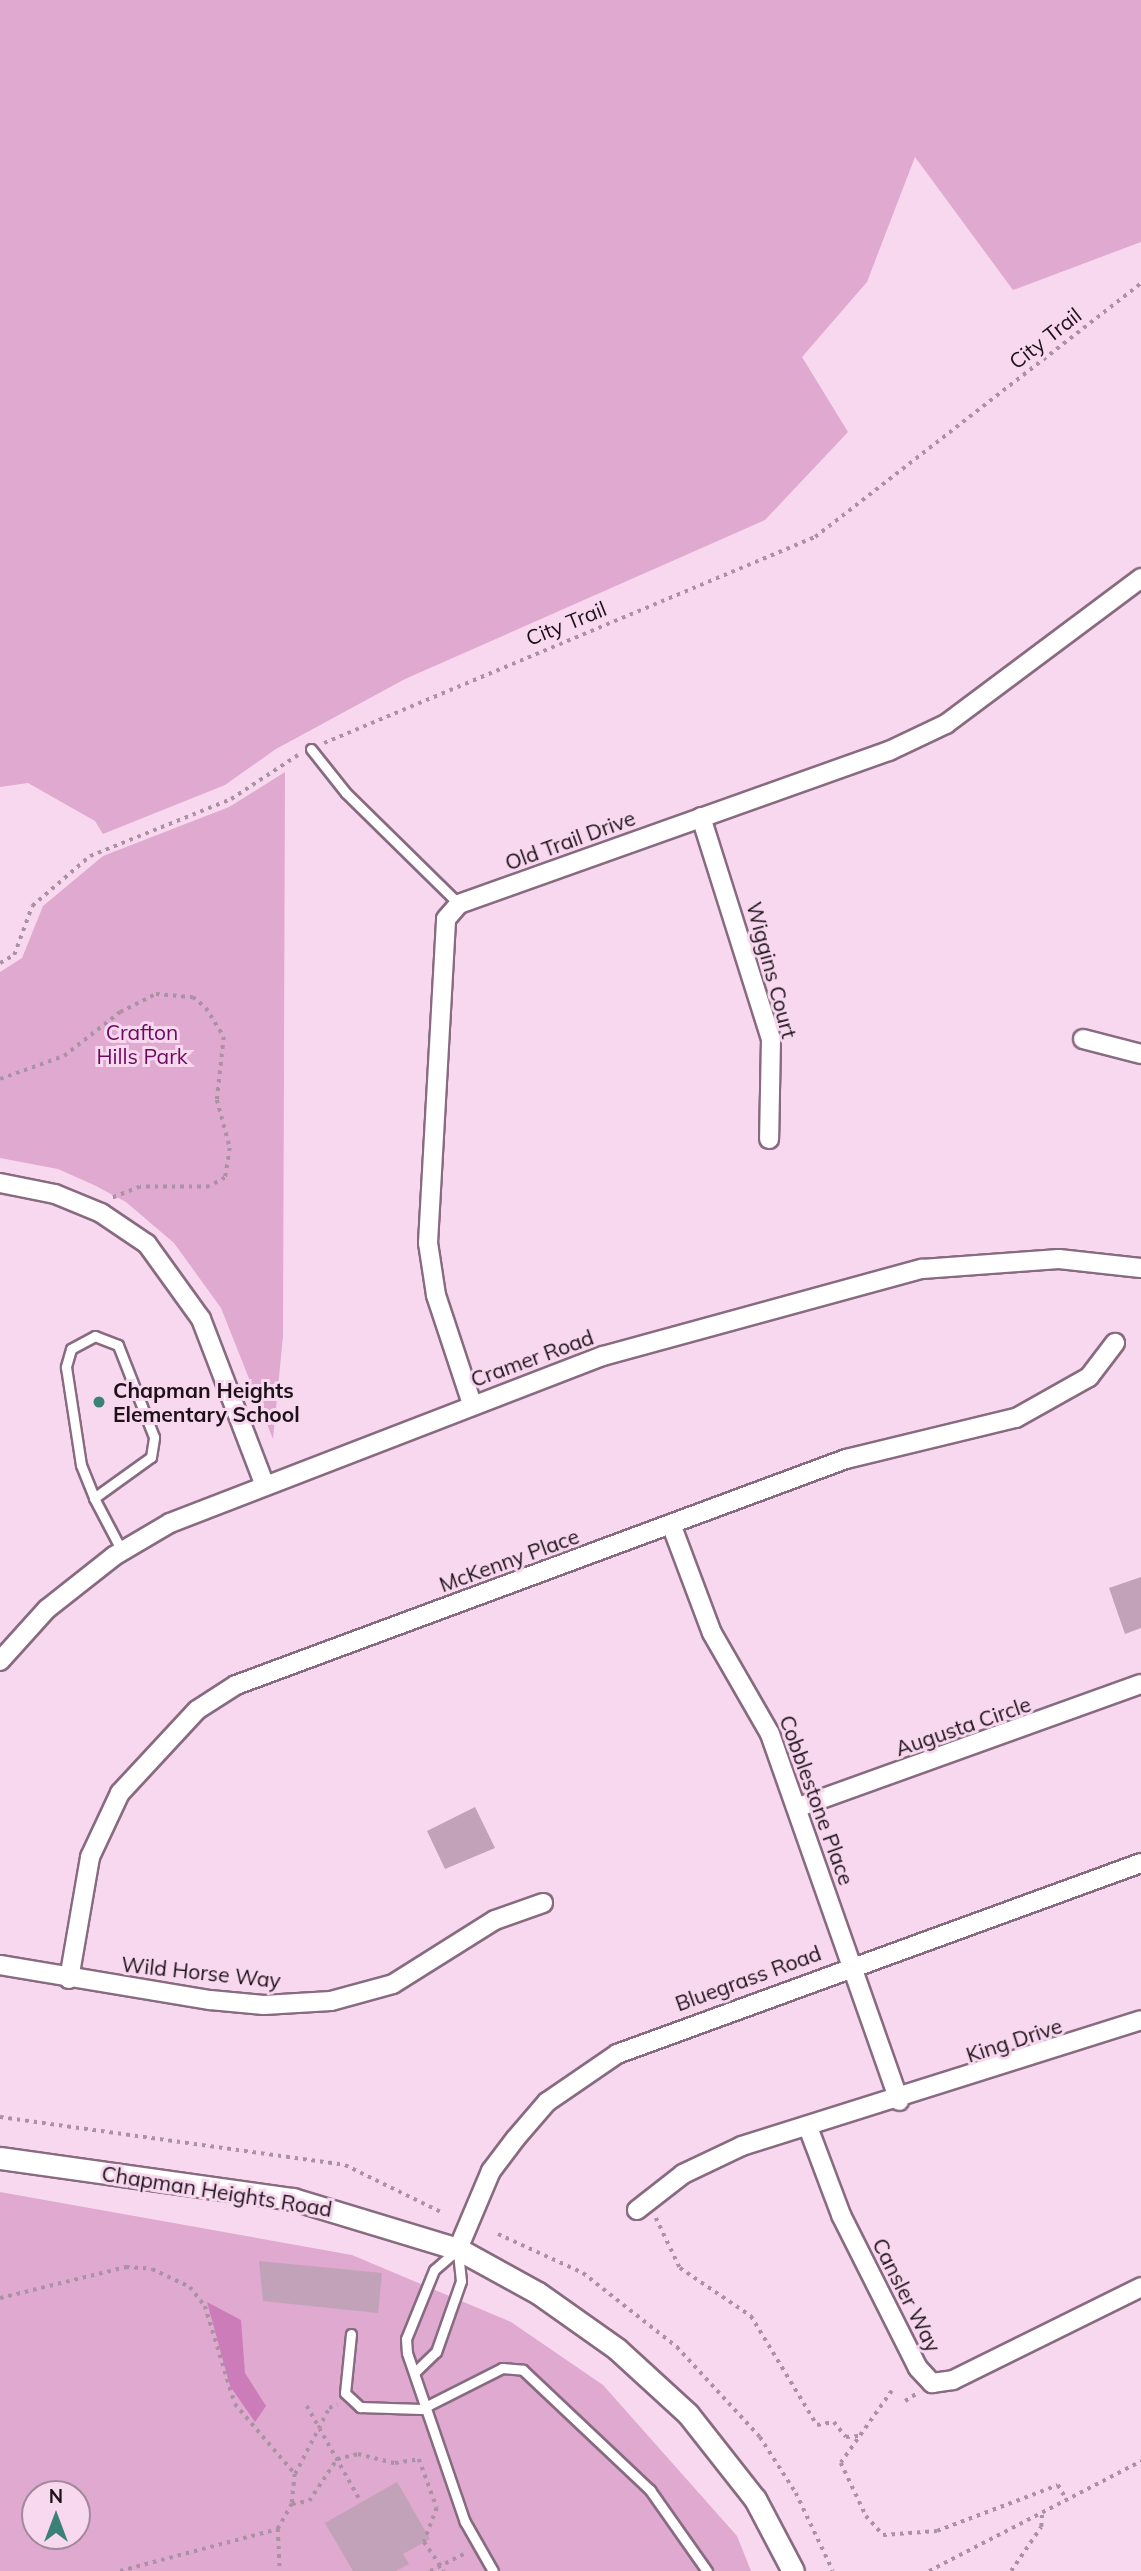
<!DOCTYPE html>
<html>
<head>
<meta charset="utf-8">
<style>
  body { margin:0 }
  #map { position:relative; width:1141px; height:2571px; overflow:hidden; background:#f8d8ef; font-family:Mulish,sans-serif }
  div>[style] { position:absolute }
  .green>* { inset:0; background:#dfa9d0 }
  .water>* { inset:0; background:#cc7cb9 }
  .building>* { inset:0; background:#c1a2b8 }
  .path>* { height:3.5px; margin-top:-1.75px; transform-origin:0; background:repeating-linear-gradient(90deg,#aa91a3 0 3.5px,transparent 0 8.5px) }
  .roads { filter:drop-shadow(2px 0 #886b80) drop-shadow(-2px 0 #886b80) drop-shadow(0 2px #886b80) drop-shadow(0 -2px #886b80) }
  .service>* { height:9px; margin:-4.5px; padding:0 4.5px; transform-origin:4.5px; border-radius:4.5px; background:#fff }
  .minor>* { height:18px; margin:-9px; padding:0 9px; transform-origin:9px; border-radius:9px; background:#fff }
  .tertiary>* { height:21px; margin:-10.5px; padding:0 10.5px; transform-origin:10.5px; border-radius:10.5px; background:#fff }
  .dots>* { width:19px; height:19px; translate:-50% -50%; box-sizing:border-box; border:4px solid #f8d8ef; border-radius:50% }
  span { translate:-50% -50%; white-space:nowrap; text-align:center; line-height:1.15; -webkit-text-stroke:6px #f8d8ef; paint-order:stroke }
  .street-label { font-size:21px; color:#1d121a }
  .park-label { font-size:21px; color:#6d095e }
  .poi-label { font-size:21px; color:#1d121a; font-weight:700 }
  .left { translate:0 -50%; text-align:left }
  .north { position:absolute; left:21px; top:2480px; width:70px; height:70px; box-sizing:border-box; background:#f8d8ef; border:2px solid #a0899a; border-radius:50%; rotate:0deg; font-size:19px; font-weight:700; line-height:28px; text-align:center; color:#1d121a }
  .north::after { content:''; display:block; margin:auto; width:24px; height:32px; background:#3b8178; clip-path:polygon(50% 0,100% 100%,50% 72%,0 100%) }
</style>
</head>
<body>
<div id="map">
  <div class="green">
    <div style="clip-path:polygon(0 0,1141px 0,1141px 242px,1013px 290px,915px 157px,867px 282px,802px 357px,848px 432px,765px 520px,405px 679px,276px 749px,225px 785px,103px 834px,95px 821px,28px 783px,0 787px)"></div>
    <div style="clip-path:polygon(285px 772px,283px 1336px,273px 1439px,221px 1308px,174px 1243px,126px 1202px,94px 1185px,58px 1169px,0 1158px,0 972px,22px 958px,43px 906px,103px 856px,229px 807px)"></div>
    <div style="clip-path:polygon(evenodd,0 2192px,352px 2255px,511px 2322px,603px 2385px,737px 2536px,751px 2571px,0 2571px,0 2192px,35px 2494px,77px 2494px,77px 2536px,35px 2536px,35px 2494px)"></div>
  </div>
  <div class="water">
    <div style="clip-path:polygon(207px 2302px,241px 2320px,245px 2373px,266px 2406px,255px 2422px,230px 2386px)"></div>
  </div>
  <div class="building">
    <div style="clip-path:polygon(1141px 1577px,1141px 1628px,1125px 1634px,1109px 1588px)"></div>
    <div style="clip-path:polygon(475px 1807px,495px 1848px,445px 1869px,427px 1831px)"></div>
    <div style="clip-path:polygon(259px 2261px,382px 2273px,378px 2313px,263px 2301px)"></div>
    <div style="clip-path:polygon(397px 2482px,430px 2539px,403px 2554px,409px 2564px,396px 2571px,353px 2571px,325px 2523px)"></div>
  </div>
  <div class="path">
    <div style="left:324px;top:743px;width:532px;rotate:-22.76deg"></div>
    <div style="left:815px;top:537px;width:413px;rotate:-37.9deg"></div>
    <div style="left:0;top:963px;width:16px;rotate:-30deg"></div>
    <div style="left:14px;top:955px;width:52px;rotate:-69.8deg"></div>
    <div style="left:32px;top:906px;width:77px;rotate:-40.8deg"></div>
    <div style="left:90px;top:856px;width:152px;rotate:-22deg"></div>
    <div style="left:231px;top:799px;width:80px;rotate:-33.3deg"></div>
    <div style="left:0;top:1079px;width:68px;rotate:-19.8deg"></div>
    <div style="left:64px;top:1056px;width:71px;rotate:-38.2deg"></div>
    <div style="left:120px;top:1012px;width:40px;rotate:-26.6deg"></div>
    <div style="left:156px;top:994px;width:37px;rotate:5deg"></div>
    <div style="left:193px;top:997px;width:17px;rotate:40deg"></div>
    <div style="left:206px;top:1008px;width:34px;rotate:58deg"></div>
    <div style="left:224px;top:1037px;width:63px;rotate:96.3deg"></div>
    <div style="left:217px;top:1100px;width:50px;rotate:74.8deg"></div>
    <div style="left:230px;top:1148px;width:30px;rotate:99deg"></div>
    <div style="left:225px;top:1178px;width:18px;rotate:151deg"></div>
    <div style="left:209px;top:1187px;width:69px;rotate:180deg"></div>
    <div style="left:140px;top:1187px;width:31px;rotate:158deg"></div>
    <div style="left:0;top:2117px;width:348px;rotate:7.9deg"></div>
    <div style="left:345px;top:2165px;width:107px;rotate:26.1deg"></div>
    <div style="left:656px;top:2218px;width:55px;rotate:64.4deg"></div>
    <div style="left:680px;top:2268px;width:86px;rotate:34.1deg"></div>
    <div style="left:751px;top:2316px;width:127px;rotate:58.8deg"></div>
    <div style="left:817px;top:2425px;width:17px;rotate:-10deg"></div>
    <div style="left:834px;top:2422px;width:19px;rotate:51deg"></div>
    <div style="left:846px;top:2437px;width:12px;rotate:-5deg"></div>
    <div style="left:498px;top:2234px;width:94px;rotate:24.6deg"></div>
    <div style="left:583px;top:2273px;width:120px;rotate:38.2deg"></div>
    <div style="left:677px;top:2347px;width:122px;rotate:47.3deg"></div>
    <div style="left:760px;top:2437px;width:67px;rotate:57.3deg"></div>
    <div style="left:796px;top:2493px;width:86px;rotate:64.6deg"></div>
    <div style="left:0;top:2298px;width:130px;rotate:-13.8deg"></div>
    <div style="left:126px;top:2267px;width:26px;rotate:4deg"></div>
    <div style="left:152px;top:2269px;width:42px;rotate:25.3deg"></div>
    <div style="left:190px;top:2287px;width:24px;rotate:52deg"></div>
    <div style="left:205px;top:2306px;width:102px;rotate:73deg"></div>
    <div style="left:235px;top:2404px;width:92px;rotate:49.4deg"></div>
    <div style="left:295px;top:2474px;width:30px;rotate:96deg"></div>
    <div style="left:292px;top:2504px;width:29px;rotate:119deg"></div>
    <div style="left:278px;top:2529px;width:42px;rotate:87.3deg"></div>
    <div style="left:892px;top:2391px;width:88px;rotate:125.3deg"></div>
    <div style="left:841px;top:2463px;width:59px;rotate:64.7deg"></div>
    <div style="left:866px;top:2516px;width:25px;rotate:48deg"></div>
    <div style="left:883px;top:2535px;width:54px;rotate:-4.2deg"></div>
    <div style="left:937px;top:2531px;width:129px;rotate:-20.8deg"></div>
    <div style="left:1058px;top:2485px;width:17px;rotate:59deg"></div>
    <div style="left:905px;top:2401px;width:17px;rotate:-33deg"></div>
    <div style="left:307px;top:2406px;width:110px;rotate:60.6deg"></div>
    <div style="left:295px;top:2474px;width:74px;rotate:-62.7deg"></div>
    <div style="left:329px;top:2408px;width:9px;rotate:-21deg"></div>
    <div style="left:292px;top:2504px;width:17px;rotate:-10deg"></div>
    <div style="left:309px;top:2501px;width:50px;rotate:-56.3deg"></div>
    <div style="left:337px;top:2459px;width:22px;rotate:-13deg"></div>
    <div style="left:358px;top:2454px;width:38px;rotate:14deg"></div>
    <div style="left:395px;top:2463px;width:24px;rotate:-9deg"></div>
    <div style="left:419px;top:2459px;width:52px;rotate:69.8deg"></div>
    <div style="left:437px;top:2508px;width:36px;rotate:111deg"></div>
    <div style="left:424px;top:2542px;width:35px;rotate:55deg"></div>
    <div style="left:120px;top:2571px;width:163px;rotate:-14.9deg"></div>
    <div style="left:430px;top:2571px;width:40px;rotate:-26.6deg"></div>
    <div style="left:929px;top:2571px;width:239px;rotate:-27.4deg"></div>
    <div style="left:1011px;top:2571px;width:53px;rotate:-55.7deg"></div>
    <div style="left:1041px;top:2527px;width:13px;rotate:-86deg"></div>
  </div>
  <div class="roads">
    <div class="service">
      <div style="left:311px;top:749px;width:56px;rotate:51.5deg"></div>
      <div style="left:346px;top:793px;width:158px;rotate:44.5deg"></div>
      <div style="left:94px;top:1498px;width:70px;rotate:-35.7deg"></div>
      <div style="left:151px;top:1457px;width:20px;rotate:-81deg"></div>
      <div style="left:154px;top:1437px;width:99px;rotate:-111.4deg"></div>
      <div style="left:118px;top:1345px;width:25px;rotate:-159deg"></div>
      <div style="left:95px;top:1336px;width:27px;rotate:152deg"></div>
      <div style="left:71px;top:1349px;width:19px;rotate:106deg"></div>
      <div style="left:66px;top:1367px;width:99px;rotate:81.3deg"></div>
      <div style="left:81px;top:1465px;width:35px;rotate:68deg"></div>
      <div style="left:94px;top:1498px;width:60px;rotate:62.2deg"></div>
      <div style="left:457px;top:2250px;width:30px;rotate:139deg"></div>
      <div style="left:434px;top:2270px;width:74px;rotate:112.1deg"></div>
      <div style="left:406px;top:2339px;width:14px;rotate:86deg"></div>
      <div style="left:407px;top:2353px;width:179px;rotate:71.1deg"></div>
      <div style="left:465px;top:2522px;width:56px;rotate:60.3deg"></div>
      <div style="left:351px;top:2334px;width:59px;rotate:95.8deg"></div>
      <div style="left:345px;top:2393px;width:21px;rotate:43deg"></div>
      <div style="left:360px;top:2407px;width:61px;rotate:1.9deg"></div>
      <div style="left:421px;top:2409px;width:91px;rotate:-26.8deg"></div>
      <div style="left:502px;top:2368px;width:21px;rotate:5deg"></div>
      <div style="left:523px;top:2370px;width:175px;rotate:43.4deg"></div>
      <div style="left:650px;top:2490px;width:99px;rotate:54.9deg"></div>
      <div style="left:416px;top:2371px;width:28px;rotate:-44deg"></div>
      <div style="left:436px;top:2352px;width:75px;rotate:-70.6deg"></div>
      <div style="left:461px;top:2281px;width:31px;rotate:-96deg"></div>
    </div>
    <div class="minor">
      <div style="left:701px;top:817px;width:233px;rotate:72.5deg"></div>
      <div style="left:771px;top:1039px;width:100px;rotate:91.1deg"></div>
      <div style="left:1083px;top:1039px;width:60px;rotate:14.5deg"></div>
      <div style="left:0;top:1183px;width:56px;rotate:11.3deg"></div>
      <div style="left:55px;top:1194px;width:50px;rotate:22.4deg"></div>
      <div style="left:101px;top:1213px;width:55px;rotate:34deg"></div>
      <div style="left:147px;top:1244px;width:92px;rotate:54.2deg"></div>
      <div style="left:201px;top:1319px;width:176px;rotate:69deg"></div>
      <div style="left:472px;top:1404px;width:115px;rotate:-108.3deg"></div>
      <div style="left:436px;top:1295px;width:53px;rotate:-98.7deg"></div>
      <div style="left:428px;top:1243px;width:324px;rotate:-86.8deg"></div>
      <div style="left:446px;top:919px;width:20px;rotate:-49deg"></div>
      <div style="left:459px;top:904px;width:456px;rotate:-19.6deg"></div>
      <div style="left:889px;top:751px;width:63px;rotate:-25.3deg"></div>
      <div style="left:946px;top:724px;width:244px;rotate:-36.8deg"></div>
      <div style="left:671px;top:1524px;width:116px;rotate:69.4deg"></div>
      <div style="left:712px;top:1633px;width:116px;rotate:60.1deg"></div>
      <div style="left:770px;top:1734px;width:389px;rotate:70.6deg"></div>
      <div style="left:0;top:1661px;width:70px;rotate:-47.9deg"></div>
      <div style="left:47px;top:1609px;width:85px;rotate:-38.3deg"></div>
      <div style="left:114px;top:1556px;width:65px;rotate:-30.5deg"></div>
      <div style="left:170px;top:1523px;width:464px;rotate:-21.1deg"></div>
      <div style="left:603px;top:1356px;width:331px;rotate:-15.3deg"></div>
      <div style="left:922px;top:1269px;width:137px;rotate:-4.2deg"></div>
      <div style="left:1059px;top:1259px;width:82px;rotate:6.3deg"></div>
      <div style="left:799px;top:1807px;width:363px;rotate:-19.8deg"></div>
      <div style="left:0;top:1965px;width:213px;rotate:9.5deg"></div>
      <div style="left:210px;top:2000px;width:54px;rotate:5.3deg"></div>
      <div style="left:264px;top:2005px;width:67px;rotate:-3.4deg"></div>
      <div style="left:331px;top:2001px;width:64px;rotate:-15.3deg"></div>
      <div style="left:393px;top:1984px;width:120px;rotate:-32.1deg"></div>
      <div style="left:495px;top:1920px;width:51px;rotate:-19.5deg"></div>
      <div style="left:69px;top:1979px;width:124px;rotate:-80.2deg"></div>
      <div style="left:90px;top:1857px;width:71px;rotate:-64.9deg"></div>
      <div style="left:120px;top:1793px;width:113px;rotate:-47.1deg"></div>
      <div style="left:197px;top:1710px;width:46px;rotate:-32.7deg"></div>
      <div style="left:236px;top:1685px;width:651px;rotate:-20.33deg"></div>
      <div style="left:846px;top:1459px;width:175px;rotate:-13.6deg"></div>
      <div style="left:1016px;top:1418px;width:84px;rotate:-29.3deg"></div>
      <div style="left:1089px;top:1377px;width:43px;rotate:-52.6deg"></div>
      <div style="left:808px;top:2127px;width:94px;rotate:69.4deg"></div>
      <div style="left:841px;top:2215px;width:171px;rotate:63.3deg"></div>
      <div style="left:918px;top:2368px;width:21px;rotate:47deg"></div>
      <div style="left:932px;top:2383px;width:21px;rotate:-8deg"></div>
      <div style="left:953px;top:2380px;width:210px;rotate:-26.3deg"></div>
      <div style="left:637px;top:2210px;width:58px;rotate:-38deg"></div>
      <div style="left:683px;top:2174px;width:65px;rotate:-25.4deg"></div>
      <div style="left:742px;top:2146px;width:418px;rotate:-17.5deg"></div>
      <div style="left:458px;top:2249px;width:85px;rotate:-67.1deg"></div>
      <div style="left:491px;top:2171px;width:41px;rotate:-52.9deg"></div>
      <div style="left:516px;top:2138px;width:48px;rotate:-49.3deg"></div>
      <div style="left:547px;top:2102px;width:85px;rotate:-34.4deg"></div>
      <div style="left:617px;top:2054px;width:558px;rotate:-20.03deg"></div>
    </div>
    <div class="tertiary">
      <div style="left:0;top:2158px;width:296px;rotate:8deg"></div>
      <div style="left:293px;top:2199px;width:172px;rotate:16.9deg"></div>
      <div style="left:458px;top:2249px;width:91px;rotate:28.8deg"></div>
      <div style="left:538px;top:2293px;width:97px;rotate:35.3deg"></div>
      <div style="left:617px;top:2349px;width:96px;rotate:42.5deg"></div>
      <div style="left:688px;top:2414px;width:108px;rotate:51.8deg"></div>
      <div style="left:755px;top:2499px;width:81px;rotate:62.2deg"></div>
    </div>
  </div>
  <div class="dots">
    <div style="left:99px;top:1402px;background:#3b8178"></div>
  </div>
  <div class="street-label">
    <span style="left:1045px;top:338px;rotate:-38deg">City Trail</span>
    <span style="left:566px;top:623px;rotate:-22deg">City Trail</span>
    <span style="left:570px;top:840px;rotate:-20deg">Old Trail Drive</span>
    <span style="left:772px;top:970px;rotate:75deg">Wiggins Court</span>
    <span style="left:532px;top:1358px;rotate:-20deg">Cramer Road</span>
    <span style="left:509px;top:1560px;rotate:-20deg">McKenny Place</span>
    <span style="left:963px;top:1726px;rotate:-19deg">Augusta Circle</span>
    <span style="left:817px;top:1800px;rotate:70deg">Cobblestone Place</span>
    <span style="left:201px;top:1972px;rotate:6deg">Wild Horse Way</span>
    <span style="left:748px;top:1978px;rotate:-20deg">Bluegrass Road</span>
    <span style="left:1014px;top:2040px;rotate:-18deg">King Drive</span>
    <span style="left:217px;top:2191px;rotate:9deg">Chapman Heights Road</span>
    <span style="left:907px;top:2295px;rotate:63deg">Cansler Way</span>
  </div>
  <div class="park-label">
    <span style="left:142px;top:1044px">Crafton<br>Hills Park</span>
  </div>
  <div class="poi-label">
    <span class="left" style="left:113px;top:1402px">Chapman Heights<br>Elementary School</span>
  </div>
  <div class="north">N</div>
</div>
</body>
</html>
